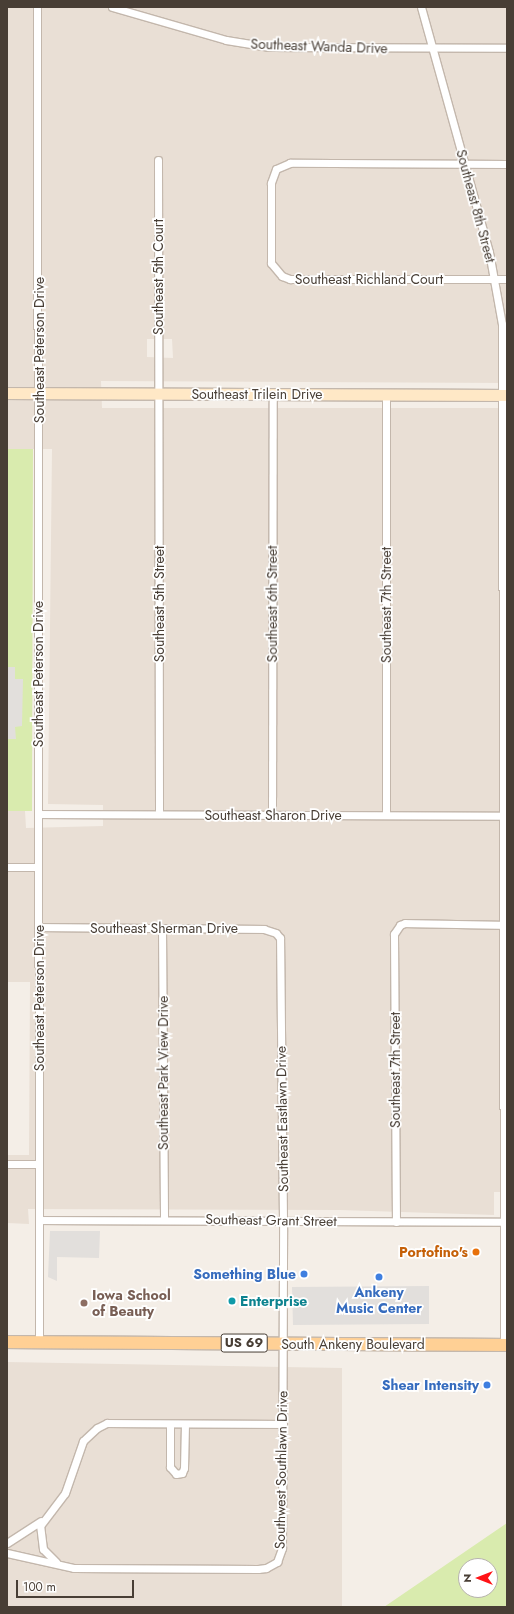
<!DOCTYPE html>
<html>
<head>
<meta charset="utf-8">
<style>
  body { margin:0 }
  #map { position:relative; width:514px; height:1614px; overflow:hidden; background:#f4eee7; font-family:Jost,sans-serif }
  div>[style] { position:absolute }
  .residential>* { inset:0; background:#e9dfd5 }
  .green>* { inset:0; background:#d9ebae }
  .parking>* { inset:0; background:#e2dfdc }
  .roads { filter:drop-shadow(1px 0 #c3b7ac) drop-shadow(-1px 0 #c3b7ac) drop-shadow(0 1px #c3b7ac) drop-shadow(0 -1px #c3b7ac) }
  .street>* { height:7px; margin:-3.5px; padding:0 3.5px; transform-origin:3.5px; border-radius:3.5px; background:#fff }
  .secondary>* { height:11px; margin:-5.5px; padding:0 5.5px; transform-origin:5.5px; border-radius:5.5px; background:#ffe8c6 }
  .primary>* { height:12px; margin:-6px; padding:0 6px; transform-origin:6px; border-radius:6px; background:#ffd095 }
  .dots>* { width:11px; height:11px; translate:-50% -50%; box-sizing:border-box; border:2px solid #fff; border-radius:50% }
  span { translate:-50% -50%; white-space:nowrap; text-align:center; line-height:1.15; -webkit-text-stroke:3.5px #fff; paint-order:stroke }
  .shield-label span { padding:1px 3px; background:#fff; border:1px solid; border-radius:3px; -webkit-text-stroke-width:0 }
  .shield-label { font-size:13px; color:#483e35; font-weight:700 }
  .street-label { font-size:14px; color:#483e35 }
  .food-label { font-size:14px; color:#c56008; font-weight:700 }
  .right { translate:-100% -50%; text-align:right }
  .shop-label { font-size:14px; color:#366cbe; font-weight:700 }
  .education-label { font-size:14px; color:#785e54; font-weight:700 }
  .left { translate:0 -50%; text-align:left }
  .culture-label { font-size:14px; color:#0d838f; font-weight:700 }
  .frame { position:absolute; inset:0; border:8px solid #483e35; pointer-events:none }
  .north { position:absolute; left:458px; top:1558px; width:40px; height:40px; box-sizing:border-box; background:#fff; border:1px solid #b6b2ae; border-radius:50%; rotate:270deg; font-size:11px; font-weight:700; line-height:16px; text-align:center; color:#483e35 }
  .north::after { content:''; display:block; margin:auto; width:14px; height:18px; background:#ff1316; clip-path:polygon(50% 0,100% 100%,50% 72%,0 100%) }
  .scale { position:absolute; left:16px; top:1580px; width:118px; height:18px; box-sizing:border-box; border:2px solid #483e35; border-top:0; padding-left:5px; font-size:12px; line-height:14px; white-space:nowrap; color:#483e35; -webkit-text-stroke:3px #fff; paint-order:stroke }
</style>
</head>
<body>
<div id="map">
  <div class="residential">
    <div style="clip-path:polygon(evenodd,7px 7px,507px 7px,507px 383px,101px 381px,102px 408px,507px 408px,507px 1192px,494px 1192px,494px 1215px,340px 1210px,28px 1209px,29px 1224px,7px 1223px,7px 1155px,29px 1155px,30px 982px,7px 982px,7px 811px,25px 811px,26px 828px,103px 826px,103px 805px,48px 804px,52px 449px,7px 449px,7px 7px,147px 339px,172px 339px,173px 358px,147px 357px,147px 339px)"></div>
    <div style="clip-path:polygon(7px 1362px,342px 1368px,342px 1607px,7px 1607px)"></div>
  </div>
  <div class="green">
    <div style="clip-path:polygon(7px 449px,33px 449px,32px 811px,7px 811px)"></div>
    <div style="clip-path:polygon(evenodd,507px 1523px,507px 1607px,384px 1607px,507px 1523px,466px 1566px,490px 1566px,490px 1590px,466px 1590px,466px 1566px)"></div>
  </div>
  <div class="parking">
    <div style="clip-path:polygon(7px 667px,15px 667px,15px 679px,23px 679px,22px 726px,15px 727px,16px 739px,7px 739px)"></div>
    <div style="clip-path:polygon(50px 1231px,100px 1231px,99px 1258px,57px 1257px,57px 1281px,48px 1277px)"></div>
    <div style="clip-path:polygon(429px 1286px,429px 1324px,293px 1325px,292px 1287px)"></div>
  </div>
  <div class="roads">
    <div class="street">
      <div style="left:37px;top:7px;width:1335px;rotate:89.91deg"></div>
      <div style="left:112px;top:7px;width:119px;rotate:16.1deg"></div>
      <div style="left:226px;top:40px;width:44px;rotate:9.2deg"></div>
      <div style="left:269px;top:47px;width:238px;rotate:0.2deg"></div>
      <div style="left:421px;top:7px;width:254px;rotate:74.5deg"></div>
      <div style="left:489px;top:252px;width:73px;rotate:79.8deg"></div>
      <div style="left:502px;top:324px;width:1021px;rotate:89.89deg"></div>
      <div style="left:158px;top:160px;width:654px;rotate:89.91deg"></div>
      <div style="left:507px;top:164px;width:217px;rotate:-179.7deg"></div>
      <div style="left:290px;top:163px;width:15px;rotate:157deg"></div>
      <div style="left:276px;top:169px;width:15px;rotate:110deg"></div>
      <div style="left:271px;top:183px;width:80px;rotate:90deg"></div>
      <div style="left:271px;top:263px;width:17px;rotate:50deg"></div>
      <div style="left:282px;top:276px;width:9px;rotate:21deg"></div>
      <div style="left:290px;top:279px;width:217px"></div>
      <div style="left:38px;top:814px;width:468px;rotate:0.2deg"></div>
      <div style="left:272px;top:815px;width:421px;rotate:-89.9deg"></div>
      <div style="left:386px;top:815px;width:421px;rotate:-90deg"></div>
      <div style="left:7px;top:867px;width:31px"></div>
      <div style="left:162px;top:928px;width:291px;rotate:89.6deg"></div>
      <div style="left:7px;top:1164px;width:32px"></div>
      <div style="left:39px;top:1220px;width:465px;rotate:0.2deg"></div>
      <div style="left:396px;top:1222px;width:288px;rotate:-90.4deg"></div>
      <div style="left:394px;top:934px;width:11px;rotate:-56deg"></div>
      <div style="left:400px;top:925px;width:5px;rotate:-22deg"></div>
      <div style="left:405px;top:923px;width:102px;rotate:1.1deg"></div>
      <div style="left:170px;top:1424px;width:43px;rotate:90deg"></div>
      <div style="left:170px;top:1467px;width:9px;rotate:49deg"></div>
      <div style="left:176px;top:1474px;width:6px;rotate:-9deg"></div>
      <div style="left:182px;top:1473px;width:5px;rotate:-68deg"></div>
      <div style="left:184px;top:1468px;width:44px;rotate:-88.7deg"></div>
      <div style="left:7px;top:1543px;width:40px;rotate:-32.9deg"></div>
      <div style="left:7px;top:1553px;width:69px;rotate:12.6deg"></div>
      <div style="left:74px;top:1568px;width:184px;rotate:0.3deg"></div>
      <div style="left:258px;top:1569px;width:8px;rotate:-7deg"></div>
      <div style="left:266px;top:1568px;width:13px;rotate:-29deg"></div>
      <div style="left:277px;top:1562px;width:15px;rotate:-70deg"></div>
      <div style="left:282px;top:1548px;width:328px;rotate:-89.8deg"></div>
      <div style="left:283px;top:1220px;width:282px;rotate:-90.6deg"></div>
      <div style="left:280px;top:938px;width:6px;rotate:-129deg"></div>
      <div style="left:276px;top:933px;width:13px;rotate:-162deg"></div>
      <div style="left:264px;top:929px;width:226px;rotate:-179.5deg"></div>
      <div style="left:56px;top:1562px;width:18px;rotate:-135deg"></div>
      <div style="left:43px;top:1549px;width:23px;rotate:-97deg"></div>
      <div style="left:40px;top:1526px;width:41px;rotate:-52.9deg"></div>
      <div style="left:65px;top:1493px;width:55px;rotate:-70.9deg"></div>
      <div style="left:83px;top:1441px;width:19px;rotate:-43deg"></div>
      <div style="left:97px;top:1428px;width:11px;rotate:-27deg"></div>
      <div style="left:107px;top:1423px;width:176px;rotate:0.3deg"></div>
    </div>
    <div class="secondary">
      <div style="left:7px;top:393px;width:500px;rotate:0.23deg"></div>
    </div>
    <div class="primary">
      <div style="left:7px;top:1342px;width:500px;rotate:0.34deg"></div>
    </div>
  </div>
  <div class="dots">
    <div style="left:476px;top:1252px;background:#e8710a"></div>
    <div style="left:304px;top:1274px;background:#3f7fe0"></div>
    <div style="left:379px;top:1277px;background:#3f7fe0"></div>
    <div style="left:232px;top:1301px;background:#0f9aa8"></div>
    <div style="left:84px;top:1303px;background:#8d6e63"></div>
    <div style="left:487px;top:1385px;background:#3f7fe0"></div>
  </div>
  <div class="shield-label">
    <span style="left:244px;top:1343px">US 69</span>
  </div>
  <div class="street-label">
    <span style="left:319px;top:46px;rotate:2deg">Southeast Wanda Drive</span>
    <span style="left:476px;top:206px;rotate:75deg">Southeast 8th Street</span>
    <span style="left:158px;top:277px;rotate:-90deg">Southeast 5th Court</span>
    <span style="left:369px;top:279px">Southeast Richland Court</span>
    <span style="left:39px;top:350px;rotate:-90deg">Southeast Peterson Drive</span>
    <span style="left:257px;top:394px">Southeast Trilein Drive</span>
    <span style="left:159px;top:604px;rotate:-90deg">Southeast 5th Street</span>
    <span style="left:272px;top:604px;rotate:-90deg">Southeast 6th Street</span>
    <span style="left:386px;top:605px;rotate:-90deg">Southeast 7th Street</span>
    <span style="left:38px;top:674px;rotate:-90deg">Southeast Peterson Drive</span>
    <span style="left:273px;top:815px">Southeast Sharon Drive</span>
    <span style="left:164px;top:928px">Southeast Sherman Drive</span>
    <span style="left:39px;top:998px;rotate:-90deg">Southeast Peterson Drive</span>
    <span style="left:395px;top:1070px;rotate:-90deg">Southeast 7th Street</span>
    <span style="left:163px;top:1073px;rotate:-90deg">Southeast Park View Drive</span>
    <span style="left:282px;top:1119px;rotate:-91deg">Southeast Eastlawn Drive</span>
    <span style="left:271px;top:1220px;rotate:1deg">Southeast Grant Street</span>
    <span style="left:353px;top:1344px">South Ankeny Boulevard</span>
    <span style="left:281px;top:1470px;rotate:-89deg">Southwest Southlawn Drive</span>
  </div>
  <div class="food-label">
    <span class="right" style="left:468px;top:1252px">Portofino's</span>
  </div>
  <div class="shop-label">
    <span class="right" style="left:296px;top:1274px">Something Blue</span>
    <span style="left:379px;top:1300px">Ankeny<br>Music Center</span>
    <span class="right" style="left:479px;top:1385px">Shear Intensity</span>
  </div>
  <div class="education-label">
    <span class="left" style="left:92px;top:1303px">Iowa School<br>of Beauty</span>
  </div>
  <div class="culture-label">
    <span class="left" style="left:240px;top:1301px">Enterprise</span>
  </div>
  <div class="frame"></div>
  <div class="north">N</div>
  <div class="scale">100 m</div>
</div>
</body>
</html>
